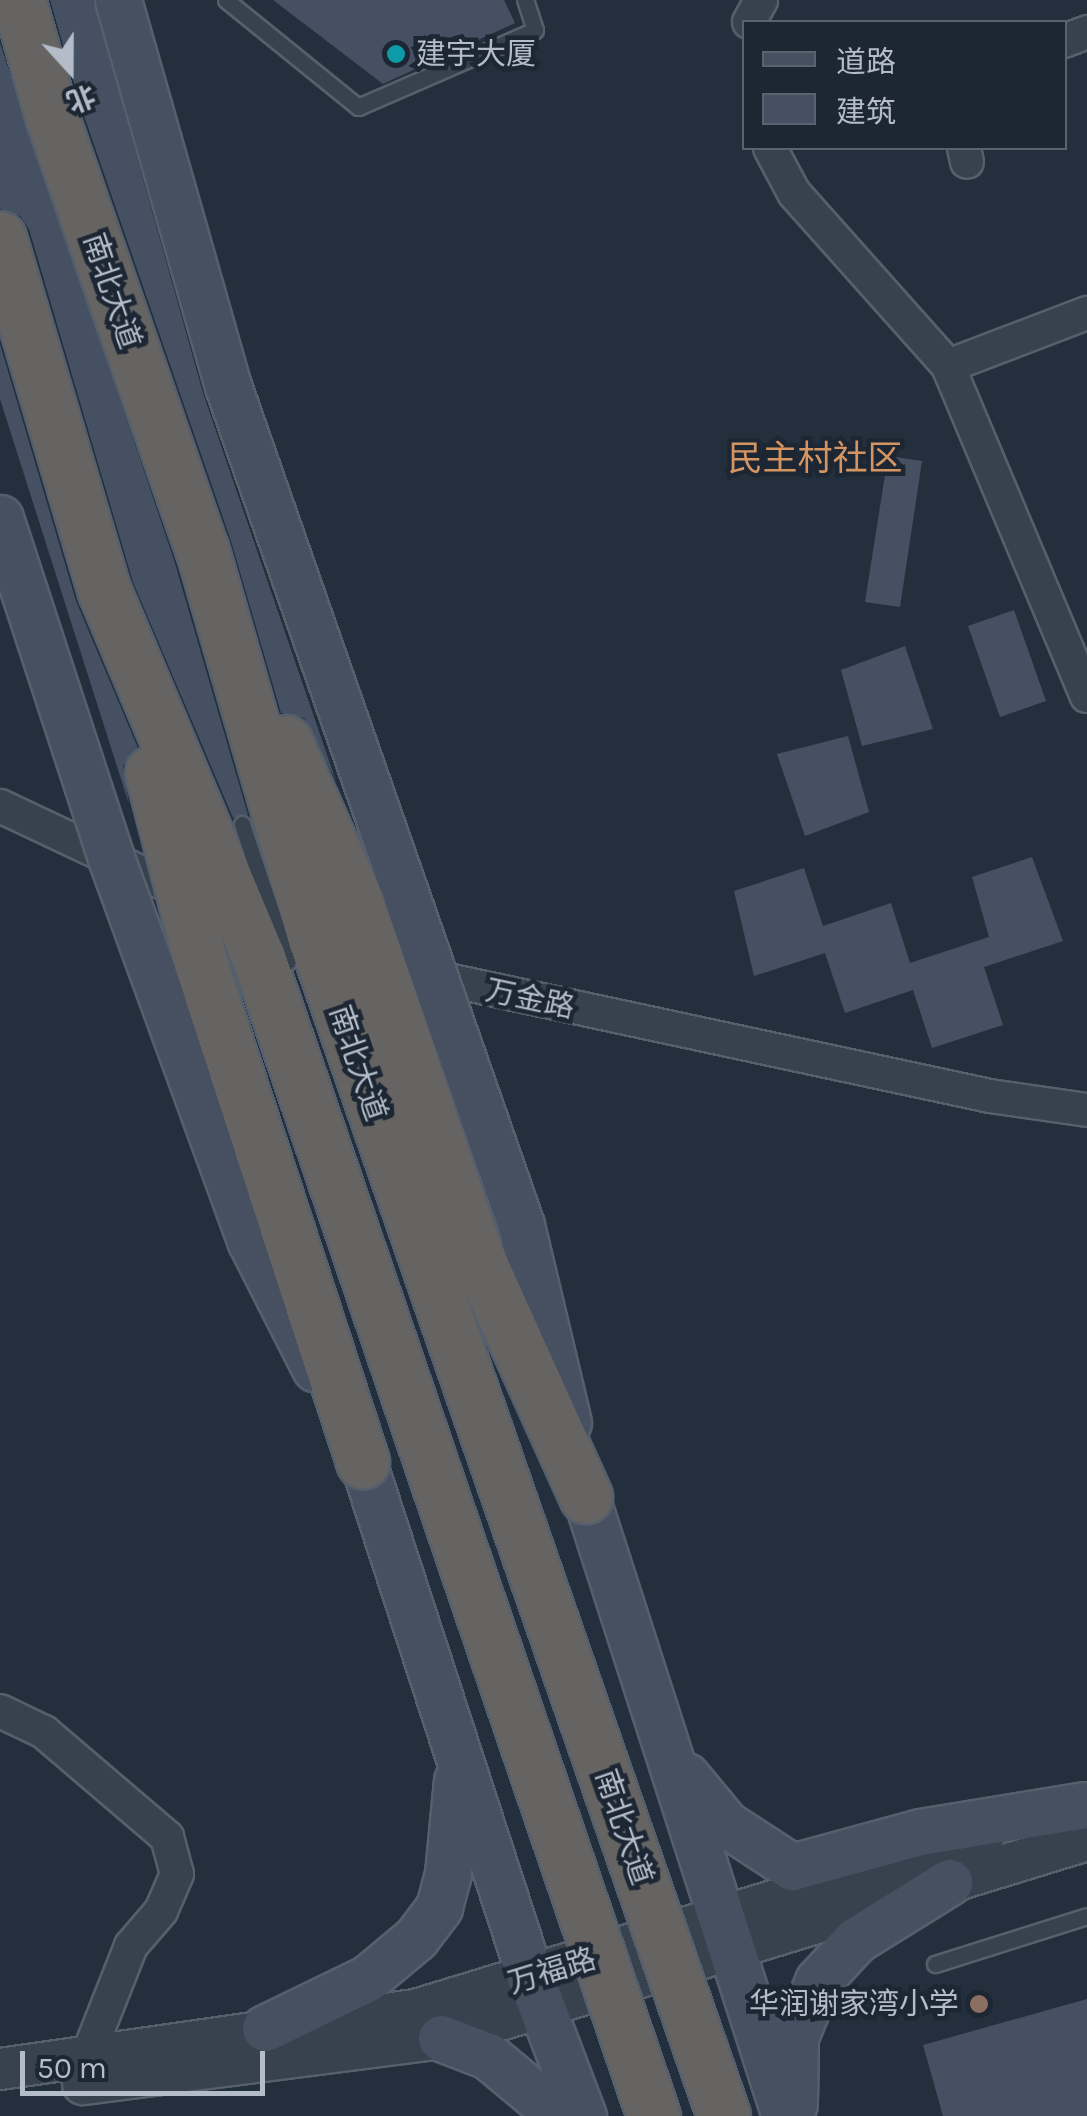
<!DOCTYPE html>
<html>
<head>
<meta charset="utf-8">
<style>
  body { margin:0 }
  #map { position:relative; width:1087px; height:2116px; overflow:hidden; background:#242f3e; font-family:Karla,"Noto Sans SC",sans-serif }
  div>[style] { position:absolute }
  .building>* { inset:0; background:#455162 }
  .roads { filter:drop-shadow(2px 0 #565f6c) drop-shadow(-2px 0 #565f6c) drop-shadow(0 2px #565f6c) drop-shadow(0 -2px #565f6c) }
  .service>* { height:15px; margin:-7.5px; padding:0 7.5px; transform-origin:7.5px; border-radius:7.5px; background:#38414e }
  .minor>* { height:32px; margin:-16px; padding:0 16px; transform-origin:16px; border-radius:16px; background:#38414e }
  .tertiary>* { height:40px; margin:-20px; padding:0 20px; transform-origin:20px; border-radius:20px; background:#38414e }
  .secondary>* { height:45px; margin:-22.5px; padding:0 22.5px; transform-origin:22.5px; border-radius:22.5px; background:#465061 }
  .bridges { filter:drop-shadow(2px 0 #565f6c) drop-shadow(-2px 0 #565f6c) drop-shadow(0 2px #565f6c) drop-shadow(0 -2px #565f6c) }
  .service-bridge>* { height:15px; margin:-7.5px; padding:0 7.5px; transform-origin:7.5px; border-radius:7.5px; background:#38414e }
  .secondary-bridge>* { height:45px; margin:-22.5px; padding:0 22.5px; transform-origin:22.5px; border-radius:22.5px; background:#465061 }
  .trunk-bridge>* { height:52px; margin:-26px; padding:0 26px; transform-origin:26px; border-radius:26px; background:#656462 }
  .dots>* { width:28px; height:28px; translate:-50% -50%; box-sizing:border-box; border:5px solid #1d2633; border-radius:50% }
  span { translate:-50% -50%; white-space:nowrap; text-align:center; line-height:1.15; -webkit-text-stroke:9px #1d2633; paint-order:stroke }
  .poi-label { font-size:30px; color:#b4bcc9 }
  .left { translate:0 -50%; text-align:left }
  .right { translate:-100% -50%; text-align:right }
  .street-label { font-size:30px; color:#b4bcc9 }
  .quarter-label { font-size:35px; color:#d59563 }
  .legend { position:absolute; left:742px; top:20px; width:325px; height:130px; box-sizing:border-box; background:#1d2633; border:2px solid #59626f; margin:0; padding:12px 18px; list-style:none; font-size:30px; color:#b4bcc9 }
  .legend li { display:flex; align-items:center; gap:20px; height:50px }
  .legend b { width:50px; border:2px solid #59626f }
  .north { position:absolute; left:20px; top:20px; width:100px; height:100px; -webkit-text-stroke:8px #1d2633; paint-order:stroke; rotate:159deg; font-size:28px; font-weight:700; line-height:40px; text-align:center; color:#b4bcc9 }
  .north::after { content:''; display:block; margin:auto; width:35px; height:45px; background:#b4bcc9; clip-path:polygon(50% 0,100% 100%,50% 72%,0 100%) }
  .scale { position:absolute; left:20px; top:2051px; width:245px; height:45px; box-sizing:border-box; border:5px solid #b4bcc9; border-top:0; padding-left:12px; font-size:30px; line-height:35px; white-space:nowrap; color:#b4bcc9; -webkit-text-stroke:8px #1d2633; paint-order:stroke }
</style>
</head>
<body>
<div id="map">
  <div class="building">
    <div style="clip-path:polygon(50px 0,93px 0,203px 393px,336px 781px,304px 718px,281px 713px,231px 541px,82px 110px)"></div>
    <div style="clip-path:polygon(273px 0,504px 0,515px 23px,383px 84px)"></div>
    <div style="clip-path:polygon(0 43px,174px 560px,248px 815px,233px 818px,133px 582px,29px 229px,20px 216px,0 209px)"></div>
    <div style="clip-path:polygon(0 344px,76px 601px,138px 748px,123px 766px,129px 804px,0 399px)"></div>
    <div style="clip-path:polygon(888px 456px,922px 461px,900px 607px,865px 602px)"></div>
    <div style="clip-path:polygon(1014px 610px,1046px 701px,1000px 717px,968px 626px)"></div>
    <div style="clip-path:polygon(905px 646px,933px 729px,862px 746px,841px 670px)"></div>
    <div style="clip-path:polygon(848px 736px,869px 812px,805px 836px,777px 754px)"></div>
    <div style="clip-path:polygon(1032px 857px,1063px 941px,984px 967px,1003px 1025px,932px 1048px,913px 990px,845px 1013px,825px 953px,754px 976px,734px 891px,804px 868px,823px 926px,891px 903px,910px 963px,989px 937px,972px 877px)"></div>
    <div style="clip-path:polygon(1087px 1999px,1087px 2116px,943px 2116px,923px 2045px)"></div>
  </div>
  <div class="roads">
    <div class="service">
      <div style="left:226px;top:0;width:170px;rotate:39deg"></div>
      <div style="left:358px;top:107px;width:193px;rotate:-23.5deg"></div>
      <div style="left:535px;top:30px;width:32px;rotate:-108deg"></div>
      <div style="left:935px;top:1964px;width:159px;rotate:-17.5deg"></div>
    </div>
    <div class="minor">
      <div style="left:749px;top:22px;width:25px;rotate:-61deg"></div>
      <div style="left:1064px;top:41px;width:25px;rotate:-21deg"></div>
      <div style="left:770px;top:148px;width:51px;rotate:61.9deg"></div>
      <div style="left:794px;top:193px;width:232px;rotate:48.3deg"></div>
      <div style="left:948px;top:366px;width:358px;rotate:67.2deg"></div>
      <div style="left:964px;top:148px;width:14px;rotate:78deg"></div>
      <div style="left:948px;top:366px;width:149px;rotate:-20.9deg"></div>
      <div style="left:0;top:806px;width:210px;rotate:25.3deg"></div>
      <div style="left:420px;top:974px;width:583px;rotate:12.08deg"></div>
      <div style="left:990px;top:1096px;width:98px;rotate:8.2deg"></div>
      <div style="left:0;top:1711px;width:49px;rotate:25.5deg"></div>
      <div style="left:44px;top:1732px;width:162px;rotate:40.5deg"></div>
      <div style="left:167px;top:1837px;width:38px;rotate:75deg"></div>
      <div style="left:177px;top:1874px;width:40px;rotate:113.4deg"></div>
      <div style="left:161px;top:1911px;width:46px;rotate:130.6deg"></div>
      <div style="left:131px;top:1946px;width:119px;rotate:111.6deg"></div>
    </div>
    <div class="tertiary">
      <div style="left:0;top:2069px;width:423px;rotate:-8.1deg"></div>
      <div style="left:419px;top:2009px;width:590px;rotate:-16.96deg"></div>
      <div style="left:83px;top:2084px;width:361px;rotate:-7.3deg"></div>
      <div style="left:441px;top:2038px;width:676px;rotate:-17.04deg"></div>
    </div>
    <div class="secondary">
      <div style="left:363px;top:1462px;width:544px;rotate:72deg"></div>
      <div style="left:531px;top:1979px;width:147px;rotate:69.2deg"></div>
      <div style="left:586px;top:1497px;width:650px;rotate:72.18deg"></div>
      <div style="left:686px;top:1776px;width:62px;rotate:50.2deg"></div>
      <div style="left:726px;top:1824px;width:79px;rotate:33.1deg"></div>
      <div style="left:792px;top:1867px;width:133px;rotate:-15.3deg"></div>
      <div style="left:920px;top:1832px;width:167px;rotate:-9.3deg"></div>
      <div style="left:265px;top:2028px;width:114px;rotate:-25.9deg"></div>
      <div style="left:368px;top:1978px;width:62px;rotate:-39.8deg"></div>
      <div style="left:416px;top:1938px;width:39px;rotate:-53deg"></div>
      <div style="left:439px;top:1907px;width:35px;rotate:-75deg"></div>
      <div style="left:448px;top:1873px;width:93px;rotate:-84.5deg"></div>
      <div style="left:441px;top:2038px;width:50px;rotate:21deg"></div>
      <div style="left:488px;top:2056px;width:94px;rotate:39.8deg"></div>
      <div style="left:794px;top:2104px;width:67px;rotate:-89.1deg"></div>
      <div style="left:795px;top:2037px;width:61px;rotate:-67.7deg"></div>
      <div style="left:818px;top:1981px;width:56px;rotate:-47.2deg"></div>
      <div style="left:856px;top:1940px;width:110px;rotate:-31.9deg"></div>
    </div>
  </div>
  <div class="bridges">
    <div class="service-bridge">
      <div style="left:242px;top:824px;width:145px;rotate:71.6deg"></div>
    </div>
    <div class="secondary-bridge">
      <div style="left:118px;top:0;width:401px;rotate:74.1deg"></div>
      <div style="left:228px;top:386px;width:889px;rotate:70.75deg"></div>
      <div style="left:521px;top:1225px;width:203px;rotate:76.6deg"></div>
      <div style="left:0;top:518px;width:358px;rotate:71.9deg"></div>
      <div style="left:111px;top:858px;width:407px;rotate:70deg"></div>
      <div style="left:250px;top:1240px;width:144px;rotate:63.1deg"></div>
    </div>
    <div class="trunk-bridge">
      <div style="left:19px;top:0;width:124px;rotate:74.1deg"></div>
      <div style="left:53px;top:119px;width:457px;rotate:70.9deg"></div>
      <div style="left:203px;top:551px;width:404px;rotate:73.9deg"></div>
      <div style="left:315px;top:939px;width:1246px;rotate:70.84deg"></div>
      <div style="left:0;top:238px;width:369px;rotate:73.5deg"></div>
      <div style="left:105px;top:592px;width:397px;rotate:67.2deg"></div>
      <div style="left:259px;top:958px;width:1224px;rotate:71.17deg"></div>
      <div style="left:286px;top:742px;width:177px;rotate:66deg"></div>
      <div style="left:358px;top:904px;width:368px;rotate:71.3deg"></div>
      <div style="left:476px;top:1253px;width:268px;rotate:65.7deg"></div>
      <div style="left:152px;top:773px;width:196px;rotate:75.5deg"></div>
      <div style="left:201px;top:963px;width:525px;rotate:72.01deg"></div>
    </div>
  </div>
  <div class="dots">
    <div style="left:396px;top:54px;background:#0f9aa8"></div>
    <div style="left:979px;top:2004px;background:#8d6e63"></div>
  </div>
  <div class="poi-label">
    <span class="left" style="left:416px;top:54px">建宇大厦</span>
    <span class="right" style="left:959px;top:2004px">华润谢家湾小学</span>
  </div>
  <div class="street-label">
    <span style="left:112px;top:291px;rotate:71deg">南北大道</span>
    <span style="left:530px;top:999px;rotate:12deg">万金路</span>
    <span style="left:358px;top:1063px;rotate:71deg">南北大道</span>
    <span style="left:624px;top:1827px;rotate:71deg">南北大道</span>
    <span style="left:552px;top:1971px;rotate:-17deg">万福路</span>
  </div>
  <div class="quarter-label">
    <span style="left:815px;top:459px">民主村社区</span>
  </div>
  <ul class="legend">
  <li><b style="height:12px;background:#465061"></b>道路</li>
  <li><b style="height:28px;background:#455162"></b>建筑</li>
  </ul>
  <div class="north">北</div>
  <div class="scale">50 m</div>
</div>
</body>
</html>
